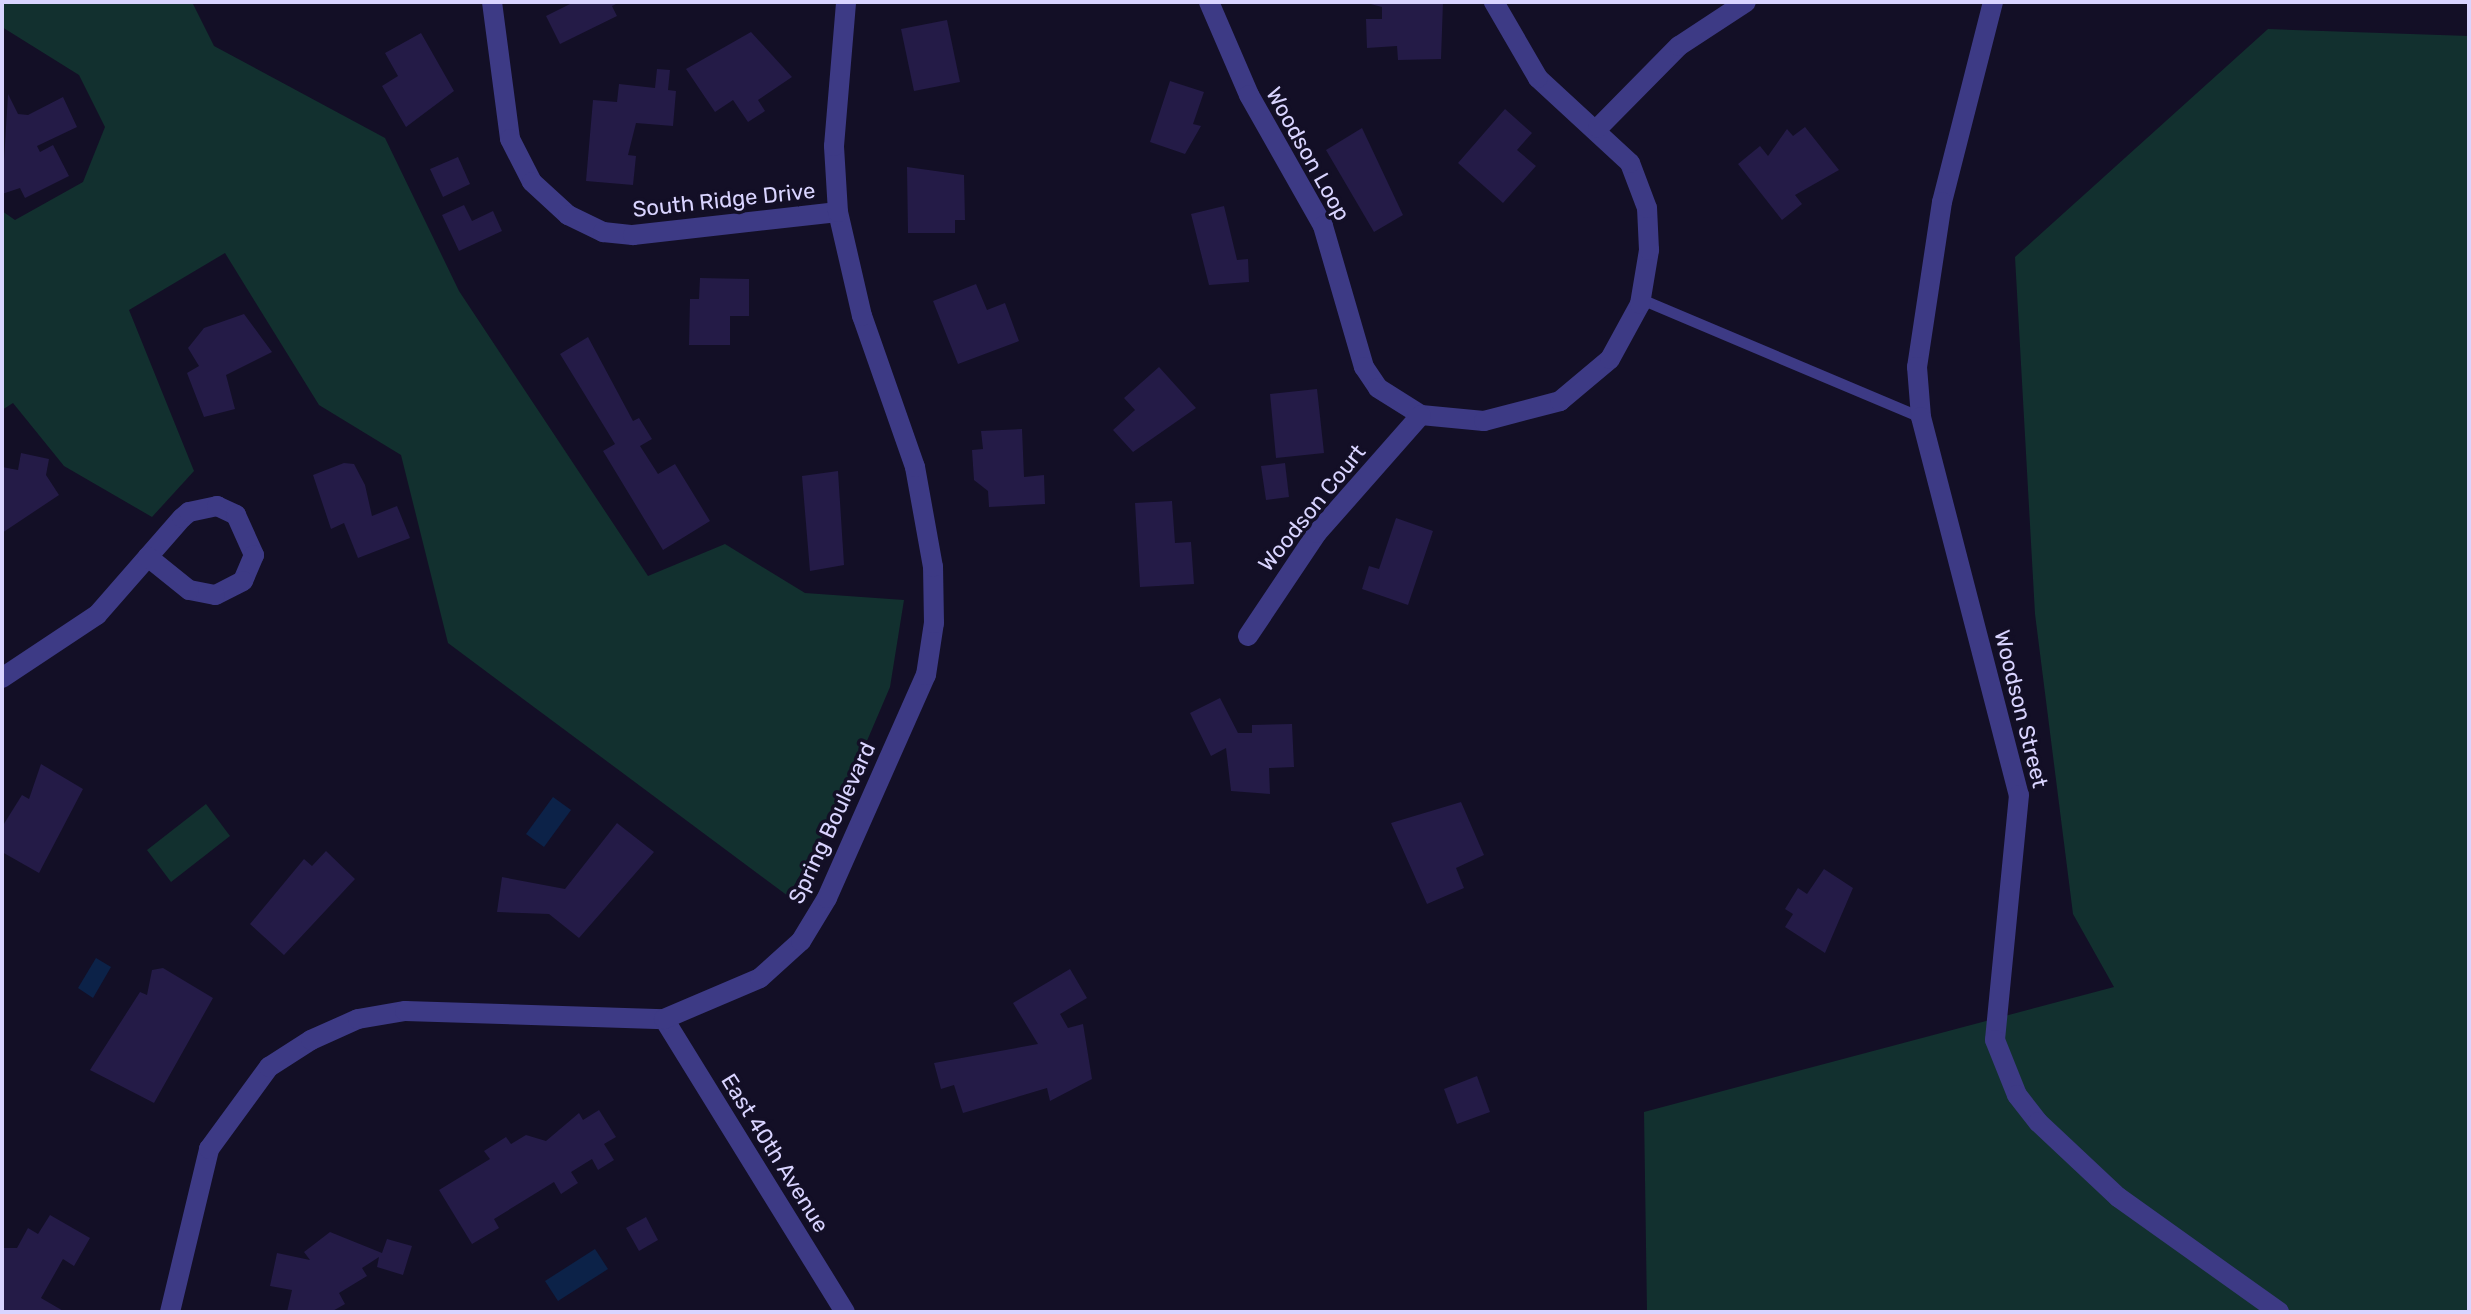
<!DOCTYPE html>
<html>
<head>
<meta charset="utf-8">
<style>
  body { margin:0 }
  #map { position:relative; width:2471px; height:1314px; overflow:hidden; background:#130f26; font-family:Rubik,sans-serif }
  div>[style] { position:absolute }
  .green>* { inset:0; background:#12302f }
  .water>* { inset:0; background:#0c2248 }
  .building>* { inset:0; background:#241b47 }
  .service>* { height:11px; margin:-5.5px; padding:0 5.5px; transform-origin:5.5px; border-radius:5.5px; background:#3d3a85 }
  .minor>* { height:20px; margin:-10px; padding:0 10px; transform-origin:10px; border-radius:10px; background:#3d3a85 }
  span { translate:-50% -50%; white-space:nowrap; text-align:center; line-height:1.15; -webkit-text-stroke:7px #130f26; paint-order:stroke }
  .street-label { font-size:22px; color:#d9d4ff }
  .frame { position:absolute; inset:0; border:4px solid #d9d4ff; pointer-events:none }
</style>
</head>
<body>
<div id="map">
  <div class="green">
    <div style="clip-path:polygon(2px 2px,192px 2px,214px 46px,385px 138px,459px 291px,648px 576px,725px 544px,805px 593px,904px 600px,890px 687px,837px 811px,788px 896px,448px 643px,401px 455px,319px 405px,225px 253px,129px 310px,194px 471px,152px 517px,64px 466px,13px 403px,2px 410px,2px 211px,15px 220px,83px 182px,105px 127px,79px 75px,2px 27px)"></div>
    <div style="clip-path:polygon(2268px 29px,2469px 36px,2469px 1312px,1647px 1312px,1644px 1112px,2114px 987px,2073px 914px,2035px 614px,2015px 257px)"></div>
    <div style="clip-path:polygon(206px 804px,230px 836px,171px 882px,147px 850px)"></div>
  </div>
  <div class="water">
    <div style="clip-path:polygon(553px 797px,571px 810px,544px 847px,526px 834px)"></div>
    <div style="clip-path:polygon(96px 958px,111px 967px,93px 998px,78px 988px)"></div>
    <div style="clip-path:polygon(595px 1249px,608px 1269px,558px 1301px,545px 1281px)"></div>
  </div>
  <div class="building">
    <div style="clip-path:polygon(574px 2px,620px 2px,612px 6px,617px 16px,560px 44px,546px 16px)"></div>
    <div style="clip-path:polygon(1363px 2px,1443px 2px,1441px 59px,1398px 60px,1397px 46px,1367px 48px,1366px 19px,1382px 19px,1382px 7px)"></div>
    <div style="clip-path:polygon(947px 20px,960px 82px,914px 91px,901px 29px)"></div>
    <div style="clip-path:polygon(751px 32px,792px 77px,758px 100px,765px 111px,748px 122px,733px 100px,715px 112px,686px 69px)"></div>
    <div style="clip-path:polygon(421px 33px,454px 91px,406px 127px,382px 86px,398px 76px,385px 53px)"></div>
    <div style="clip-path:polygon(657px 69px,670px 70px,668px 90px,676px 91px,673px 126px,636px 123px,628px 155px,636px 156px,633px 185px,586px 181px,593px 100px,617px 102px,619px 84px,655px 88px)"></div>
    <div style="clip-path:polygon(1170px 81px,1204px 92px,1193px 124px,1201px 126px,1185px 154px,1150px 142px)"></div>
    <div style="clip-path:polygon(8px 94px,18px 114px,28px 115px,63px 97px,77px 127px,37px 146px,40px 152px,53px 145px,69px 176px,25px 198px,20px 188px,2px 194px)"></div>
    <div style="clip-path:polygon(1505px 109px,1532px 133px,1517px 150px,1536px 166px,1503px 203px,1458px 163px)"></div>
    <div style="clip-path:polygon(1805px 127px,1839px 170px,1795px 195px,1802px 204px,1782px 220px,1738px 164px,1760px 146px,1768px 156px,1787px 129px,1793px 136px)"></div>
    <div style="clip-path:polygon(1362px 128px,1403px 215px,1374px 232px,1326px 150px)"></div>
    <div style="clip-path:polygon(458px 157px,470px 184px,443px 197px,430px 169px)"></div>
    <div style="clip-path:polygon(907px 167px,964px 175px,965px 220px,955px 220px,955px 233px,908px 233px)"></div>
    <div style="clip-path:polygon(464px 205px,472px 221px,493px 211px,502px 231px,459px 251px,442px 215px)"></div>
    <div style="clip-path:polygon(1224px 206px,1237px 260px,1248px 259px,1249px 282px,1209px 285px,1191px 214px)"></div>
    <div style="clip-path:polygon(700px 278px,749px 279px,749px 316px,730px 316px,730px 345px,689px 345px,690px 299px,699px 299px)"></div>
    <div style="clip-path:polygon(976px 284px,987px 310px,1005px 303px,1019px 341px,958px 364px,933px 301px)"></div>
    <div style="clip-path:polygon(244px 314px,272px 352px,226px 375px,235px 409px,204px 417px,187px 373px,199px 366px,188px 348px,204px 328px)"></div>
    <div style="clip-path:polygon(588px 337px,633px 421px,639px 418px,652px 439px,640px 446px,658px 474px,675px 464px,710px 521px,663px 550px,603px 451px,615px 444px,560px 354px)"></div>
    <div style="clip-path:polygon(1159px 367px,1196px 408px,1133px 452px,1113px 430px,1135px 410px,1124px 398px)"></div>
    <div style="clip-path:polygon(1317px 389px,1324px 453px,1276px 458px,1270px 394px)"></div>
    <div style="clip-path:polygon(1022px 429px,1024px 477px,1044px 475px,1045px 504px,989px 507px,988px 491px,974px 480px,972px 450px,983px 449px,981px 431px)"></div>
    <div style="clip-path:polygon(21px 453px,49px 459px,46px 475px,59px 495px,2px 533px,2px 467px,18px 470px)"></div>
    <div style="clip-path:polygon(344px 463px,354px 464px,365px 485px,372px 516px,397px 506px,410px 538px,358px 558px,344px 523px,331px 529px,313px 475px)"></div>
    <div style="clip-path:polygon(1285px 463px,1289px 497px,1266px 500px,1261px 466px)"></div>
    <div style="clip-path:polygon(838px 471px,844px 565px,810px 571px,802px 476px)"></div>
    <div style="clip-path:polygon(1172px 501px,1175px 543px,1191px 542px,1194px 584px,1140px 587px,1135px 503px)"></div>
    <div style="clip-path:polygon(1396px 518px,1433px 531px,1408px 605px,1362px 589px,1369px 566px,1379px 569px)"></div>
    <div style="clip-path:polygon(1220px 698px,1238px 733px,1252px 733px,1252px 725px,1292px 724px,1294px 767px,1269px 768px,1270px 794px,1231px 791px,1226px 748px,1211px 756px,1190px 713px)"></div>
    <div style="clip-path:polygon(41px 764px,83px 789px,39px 873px,2px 852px,2px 827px,22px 795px,29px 799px)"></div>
    <div style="clip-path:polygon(1461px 802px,1484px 855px,1456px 868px,1464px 888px,1427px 904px,1391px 823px)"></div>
    <div style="clip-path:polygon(617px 823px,654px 852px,579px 938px,549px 914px,497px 912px,502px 877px,565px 889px)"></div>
    <div style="clip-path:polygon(326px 851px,355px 879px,284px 955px,250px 924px,304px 859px,312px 866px)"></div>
    <div style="clip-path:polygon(1824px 869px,1853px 888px,1825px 953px,1785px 927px,1793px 914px,1785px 909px,1798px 888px,1807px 894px)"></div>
    <div style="clip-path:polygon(163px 968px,213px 998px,154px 1103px,90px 1070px,140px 992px,147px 995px,152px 970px)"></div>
    <div style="clip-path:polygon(1070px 969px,1087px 998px,1060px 1014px,1068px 1028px,1083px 1024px,1092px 1079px,1050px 1101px,1047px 1088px,963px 1113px,954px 1085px,941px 1089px,934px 1063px,1038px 1044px,1013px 1003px)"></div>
    <div style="clip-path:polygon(1477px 1076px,1490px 1112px,1457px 1124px,1444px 1089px)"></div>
    <div style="clip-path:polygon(599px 1110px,616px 1137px,604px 1144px,614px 1160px,598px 1170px,592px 1159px,571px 1172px,578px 1183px,561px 1194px,554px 1182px,494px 1219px,499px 1228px,472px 1244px,439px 1190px,490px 1159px,484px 1151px,506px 1137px,511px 1144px,526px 1135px,546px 1141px,579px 1113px,583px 1120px)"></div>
    <div style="clip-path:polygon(50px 1215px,90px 1238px,74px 1266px,63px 1259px,41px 1298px,65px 1312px,2px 1312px,2px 1248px,17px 1248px,28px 1228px,38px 1234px)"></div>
    <div style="clip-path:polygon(646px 1217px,658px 1240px,639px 1251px,626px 1228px)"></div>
    <div style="clip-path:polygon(330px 1232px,382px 1253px,387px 1239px,412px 1246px,403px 1275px,377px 1267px,379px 1257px,362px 1268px,367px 1276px,339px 1293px,345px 1304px,331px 1312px,287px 1312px,292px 1290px,270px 1286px,277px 1253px,310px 1260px,304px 1252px)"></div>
  </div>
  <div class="service">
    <div style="left:1641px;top:299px;width:304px;rotate:22.9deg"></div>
  </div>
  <div class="minor">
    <div style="left:492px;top:2px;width:138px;rotate:82.5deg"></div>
    <div style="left:510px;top:139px;width:48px;rotate:62.9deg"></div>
    <div style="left:532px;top:182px;width:49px;rotate:42.5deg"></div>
    <div style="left:568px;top:215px;width:39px;rotate:26deg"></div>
    <div style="left:603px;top:232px;width:30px;rotate:6deg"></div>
    <div style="left:633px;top:235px;width:206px;rotate:-6.4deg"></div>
    <div style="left:1209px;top:2px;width:101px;rotate:66.7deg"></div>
    <div style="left:1249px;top:95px;width:150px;rotate:60.5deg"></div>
    <div style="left:1323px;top:226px;width:147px;rotate:73.8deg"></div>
    <div style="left:1364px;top:367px;width:25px;rotate:56deg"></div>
    <div style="left:1378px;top:388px;width:51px;rotate:32.1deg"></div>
    <div style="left:1421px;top:415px;width:63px;rotate:5.4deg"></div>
    <div style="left:1484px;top:421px;width:79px;rotate:-14.7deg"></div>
    <div style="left:1560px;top:401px;width:65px;rotate:-40deg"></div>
    <div style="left:1610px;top:359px;width:63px;rotate:-61.4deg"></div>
    <div style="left:1640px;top:304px;width:55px;rotate:-80.5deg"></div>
    <div style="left:1649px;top:250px;width:42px;rotate:-92.7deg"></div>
    <div style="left:1647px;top:208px;width:48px;rotate:-110.7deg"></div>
    <div style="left:1630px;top:163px;width:125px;rotate:-137.3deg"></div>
    <div style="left:1538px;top:78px;width:88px;rotate:-120.1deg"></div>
    <div style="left:1993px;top:2px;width:206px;rotate:104.3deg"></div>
    <div style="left:1942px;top:202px;width:167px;rotate:98.6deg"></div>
    <div style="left:1917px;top:367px;width:50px;rotate:85.4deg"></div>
    <div style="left:1921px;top:417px;width:390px;rotate:75.5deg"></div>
    <div style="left:2019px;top:795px;width:246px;rotate:95.6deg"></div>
    <div style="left:1995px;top:1040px;width:59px;rotate:68.2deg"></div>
    <div style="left:2017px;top:1095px;width:34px;rotate:52deg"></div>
    <div style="left:2038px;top:1122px;width:110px;rotate:43.2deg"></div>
    <div style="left:2118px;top:1197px;width:198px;rotate:35.5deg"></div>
    <div style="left:1598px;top:128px;width:115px;rotate:-45.4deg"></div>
    <div style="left:1679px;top:46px;width:80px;rotate:-33.3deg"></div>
    <div style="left:1248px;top:636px;width:124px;rotate:-56.2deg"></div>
    <div style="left:1317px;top:533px;width:157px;rotate:-48.6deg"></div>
    <div style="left:2px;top:678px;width:114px;rotate:-33.6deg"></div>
    <div style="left:97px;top:615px;width:129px;rotate:-48.8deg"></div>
    <div style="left:182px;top:518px;width:9px;rotate:-41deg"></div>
    <div style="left:189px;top:512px;width:29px;rotate:-12deg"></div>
    <div style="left:217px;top:506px;width:21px;rotate:25deg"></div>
    <div style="left:236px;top:515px;width:44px;rotate:65.8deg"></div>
    <div style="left:254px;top:555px;width:28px;rotate:113deg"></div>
    <div style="left:243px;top:581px;width:31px;rotate:153deg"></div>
    <div style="left:215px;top:595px;width:26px;rotate:-169deg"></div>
    <div style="left:189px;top:590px;width:53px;rotate:-141.2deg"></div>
    <div style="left:664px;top:1019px;width:344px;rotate:58.3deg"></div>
    <div style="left:170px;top:1312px;width:168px;rotate:-76.5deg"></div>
    <div style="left:209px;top:1149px;width:102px;rotate:-53.8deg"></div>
    <div style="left:269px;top:1067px;width:50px;rotate:-32.7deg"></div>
    <div style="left:311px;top:1040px;width:51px;rotate:-24.1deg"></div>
    <div style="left:358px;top:1019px;width:48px;rotate:-9.7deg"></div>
    <div style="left:405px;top:1011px;width:259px;rotate:1.8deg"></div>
    <div style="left:664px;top:1019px;width:104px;rotate:-23.1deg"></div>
    <div style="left:760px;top:978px;width:55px;rotate:-42.1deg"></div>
    <div style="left:801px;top:941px;width:50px;rotate:-58.8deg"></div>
    <div style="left:827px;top:898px;width:244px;rotate:-66.1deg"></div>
    <div style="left:926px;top:675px;width:53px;rotate:-81.3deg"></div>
    <div style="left:934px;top:623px;width:56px;rotate:-91deg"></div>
    <div style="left:933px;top:567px;width:102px;rotate:-100.2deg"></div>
    <div style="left:915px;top:467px;width:160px;rotate:-109.3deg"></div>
    <div style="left:862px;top:316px;width:107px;rotate:-103deg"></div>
    <div style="left:838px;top:212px;width:66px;rotate:-93.5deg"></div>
    <div style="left:834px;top:146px;width:144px;rotate:-85.2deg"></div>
  </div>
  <div class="street-label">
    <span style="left:1308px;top:154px;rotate:61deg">Woodson Loop</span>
    <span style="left:724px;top:200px;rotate:-6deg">South Ridge Drive</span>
    <span style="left:1312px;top:508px;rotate:-51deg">Woodson Court</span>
    <span style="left:2021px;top:709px;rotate:76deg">Woodson Street</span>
    <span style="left:832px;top:823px;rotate:-65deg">Spring Boulevard</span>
    <span style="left:775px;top:1153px;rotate:58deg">East 40th Avenue</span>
  </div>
  <div class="frame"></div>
</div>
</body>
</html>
